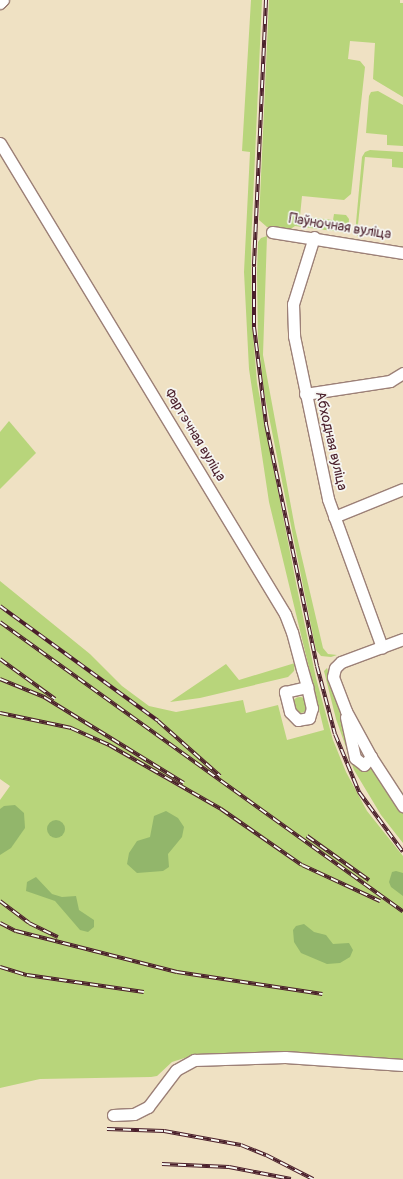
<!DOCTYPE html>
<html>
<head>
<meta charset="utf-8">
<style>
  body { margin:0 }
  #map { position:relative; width:403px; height:1179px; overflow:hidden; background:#efe1c3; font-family:Pangolin,sans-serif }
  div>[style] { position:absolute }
  .green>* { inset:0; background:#b8d57b }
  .round { border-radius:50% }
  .forest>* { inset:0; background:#92b66b }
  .roads { filter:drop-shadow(1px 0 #9c8077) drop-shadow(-1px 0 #9c8077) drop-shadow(0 1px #9c8077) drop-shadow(0 -1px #9c8077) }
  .minor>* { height:11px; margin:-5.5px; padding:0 5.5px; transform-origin:5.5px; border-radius:5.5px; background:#fff }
  .rail>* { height:4px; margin-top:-2px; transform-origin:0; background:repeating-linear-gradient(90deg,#f6f6f2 0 8px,#4a1f2b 0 16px); box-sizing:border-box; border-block:1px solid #4a1f2b }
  span { translate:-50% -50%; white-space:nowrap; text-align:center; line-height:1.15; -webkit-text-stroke:3.5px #f6f6f2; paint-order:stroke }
  .street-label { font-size:14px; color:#4a1f2b }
</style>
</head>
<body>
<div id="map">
  <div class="green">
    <div style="clip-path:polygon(251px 0,262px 0,251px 245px,252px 321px,257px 383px,297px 588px,316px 678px,333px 740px,346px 772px,367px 811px,403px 856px,403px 1060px,269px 1053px,194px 1055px,172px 1062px,157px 1076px,151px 1077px,40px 1079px,0 1088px,0 800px,10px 786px,0 779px,0 581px,90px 654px,122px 686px,149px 706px,176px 712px,243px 700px,246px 713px,278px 705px,287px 740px,324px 730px,269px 502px,249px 369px,244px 272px,250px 152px,242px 151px)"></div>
    <div style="clip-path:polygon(269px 0,400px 0,400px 3px,403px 3px,403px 97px,373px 79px,375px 43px,350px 41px,348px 59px,360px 61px,365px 67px,351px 194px,344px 200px,302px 196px,300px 216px,333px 220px,334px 214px,346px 215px,349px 219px,348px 233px,295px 226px,289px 230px,267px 227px,259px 220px)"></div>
    <div style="clip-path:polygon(378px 91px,403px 105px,403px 146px,387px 145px,387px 135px,366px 133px,369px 96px,371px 92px)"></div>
    <div style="clip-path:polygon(370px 150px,403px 152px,403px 168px,392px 167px,392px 159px,365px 157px,357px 234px,363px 240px,355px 234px,362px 157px,365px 152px)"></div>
    <div style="clip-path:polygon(267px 236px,263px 355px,295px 528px,323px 648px,328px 654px,337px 655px,331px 657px,321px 656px,316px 650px,264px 392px,258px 338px,257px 273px,258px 242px,261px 238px)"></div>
    <div style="clip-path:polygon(9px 421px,36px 453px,0 489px,0 432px)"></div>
    <div style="clip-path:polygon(295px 663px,294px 671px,288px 677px,200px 698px,170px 702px,226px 664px,239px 680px)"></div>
    <div style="clip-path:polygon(327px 668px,341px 709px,350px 751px,368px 767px,371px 767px,403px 811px,403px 843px,381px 815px,354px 770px,336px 719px,324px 671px)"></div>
    <div class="round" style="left:292px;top:697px;width:16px;height:16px"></div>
  </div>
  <div class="forest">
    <div style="clip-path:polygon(15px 805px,24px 813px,25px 828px,11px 848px,0 855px,0 809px,4px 806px)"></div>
    <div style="clip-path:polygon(166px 811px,178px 818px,184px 827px,182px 837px,168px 854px,169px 867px,163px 871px,137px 873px,127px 864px,129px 853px,137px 841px,150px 837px,154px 816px)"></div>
    <div class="round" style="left:47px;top:820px;width:18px;height:18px"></div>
    <div style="clip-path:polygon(396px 871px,403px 873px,403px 896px,391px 887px,389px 882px,392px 872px)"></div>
    <div style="clip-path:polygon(36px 877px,52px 894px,62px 897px,76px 896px,79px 910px,94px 920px,94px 927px,88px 932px,80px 930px,55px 901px,26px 891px,27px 882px)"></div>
    <div style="clip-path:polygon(304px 924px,314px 932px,326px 935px,333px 944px,349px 943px,353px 950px,350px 957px,340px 963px,327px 964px,301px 953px,294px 942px,293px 930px,296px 926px)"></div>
  </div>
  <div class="roads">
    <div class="minor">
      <div style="left:0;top:3px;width:4px;rotate:-45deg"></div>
      <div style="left:0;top:143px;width:551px;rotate:58.82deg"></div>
      <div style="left:285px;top:614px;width:19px;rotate:69deg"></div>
      <div style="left:292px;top:632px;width:38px;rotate:75deg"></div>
      <div style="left:302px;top:669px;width:19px;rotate:74deg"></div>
      <div style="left:307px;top:687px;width:22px;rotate:77deg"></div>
      <div style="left:312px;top:708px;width:10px;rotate:107deg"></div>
      <div style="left:309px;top:718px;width:11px;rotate:170deg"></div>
      <div style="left:298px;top:720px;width:11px;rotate:-135deg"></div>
      <div style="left:290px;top:712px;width:21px;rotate:-104deg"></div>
      <div style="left:285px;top:692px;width:23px;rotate:-13deg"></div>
      <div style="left:272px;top:232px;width:133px;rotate:9.1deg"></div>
      <div style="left:314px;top:237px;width:70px;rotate:107.4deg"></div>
      <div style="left:293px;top:304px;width:32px;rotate:88deg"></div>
      <div style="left:294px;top:336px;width:167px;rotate:78.2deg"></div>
      <div style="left:328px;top:499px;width:158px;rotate:70deg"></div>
      <div style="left:305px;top:394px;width:86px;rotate:-8.7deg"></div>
      <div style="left:390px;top:381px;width:15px;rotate:-32deg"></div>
      <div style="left:334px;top:517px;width:74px;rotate:-22.1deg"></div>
      <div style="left:403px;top:639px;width:66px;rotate:159.6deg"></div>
      <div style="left:341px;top:662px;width:8px;rotate:135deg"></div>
      <div style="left:335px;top:668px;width:9px;rotate:103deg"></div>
      <div style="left:333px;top:677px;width:36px;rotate:69deg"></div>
      <div style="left:346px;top:711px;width:52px;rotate:61.5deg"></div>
      <div style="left:371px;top:757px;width:59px;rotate:56.9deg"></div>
      <div style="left:346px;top:717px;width:42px;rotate:77.6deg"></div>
      <div style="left:355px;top:758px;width:11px;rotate:38deg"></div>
      <div style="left:364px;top:765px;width:11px;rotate:-49deg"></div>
      <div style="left:113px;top:1115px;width:21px;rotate:-3deg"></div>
      <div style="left:134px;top:1114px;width:16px;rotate:-27deg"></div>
      <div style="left:148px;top:1107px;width:46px;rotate:-52.9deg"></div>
      <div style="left:176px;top:1070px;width:21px;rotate:-29deg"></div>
      <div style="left:194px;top:1060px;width:91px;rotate:-1.9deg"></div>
      <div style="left:285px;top:1057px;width:118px;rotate:3.9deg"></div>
    </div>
  </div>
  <div class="rail">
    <div style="left:266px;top:0;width:267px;rotate:92.6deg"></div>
    <div style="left:254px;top:267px;width:60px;rotate:90deg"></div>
    <div style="left:254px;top:327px;width:98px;rotate:82.9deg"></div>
    <div style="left:266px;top:424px;width:247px;rotate:78.1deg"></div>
    <div style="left:317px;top:666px;width:70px;rotate:75.2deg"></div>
    <div style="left:335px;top:734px;width:63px;rotate:67.5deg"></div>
    <div style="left:359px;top:792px;width:74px;rotate:53.7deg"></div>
    <div style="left:0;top:606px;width:195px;rotate:36deg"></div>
    <div style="left:158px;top:721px;width:83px;rotate:41.6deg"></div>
    <div style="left:0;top:622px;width:496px;rotate:35.7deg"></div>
    <div style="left:0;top:659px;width:68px;rotate:36deg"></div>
    <div style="left:0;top:679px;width:48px;rotate:22.2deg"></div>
    <div style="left:44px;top:697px;width:164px;rotate:31.6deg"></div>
    <div style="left:0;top:713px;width:73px;rotate:11.9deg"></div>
    <div style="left:71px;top:728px;width:42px;rotate:24.1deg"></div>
    <div style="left:109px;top:745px;width:129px;rotate:29.7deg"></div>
    <div style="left:221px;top:809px;width:98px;rotate:34.7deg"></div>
    <div style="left:302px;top:865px;width:86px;rotate:24.8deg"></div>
    <div style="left:307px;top:836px;width:76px;rotate:35.4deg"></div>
    <div style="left:0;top:901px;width:36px;rotate:37deg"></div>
    <div style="left:29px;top:923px;width:32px;rotate:26deg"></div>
    <div style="left:0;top:923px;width:18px;rotate:27deg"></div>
    <div style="left:16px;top:931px;width:166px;rotate:14.3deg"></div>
    <div style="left:177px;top:972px;width:147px;rotate:8.6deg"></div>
    <div style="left:0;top:967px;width:28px;rotate:17deg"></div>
    <div style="left:27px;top:975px;width:118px;rotate:8.3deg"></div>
    <div style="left:107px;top:1129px;width:57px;rotate:2deg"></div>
    <div style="left:164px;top:1131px;width:78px;rotate:10.3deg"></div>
    <div style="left:241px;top:1145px;width:27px;rotate:22deg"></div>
    <div style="left:266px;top:1155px;width:53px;rotate:27.1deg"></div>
    <div style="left:162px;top:1164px;width:67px;rotate:2.6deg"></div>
    <div style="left:229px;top:1167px;width:63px;rotate:11deg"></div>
  </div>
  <div class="street-label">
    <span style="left:340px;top:227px;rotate:9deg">Паўночная вуліца</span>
    <span style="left:195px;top:435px;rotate:59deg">Фартэчная вуліца</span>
    <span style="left:331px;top:441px;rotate:77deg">Абходная вуліца</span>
  </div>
</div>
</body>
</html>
